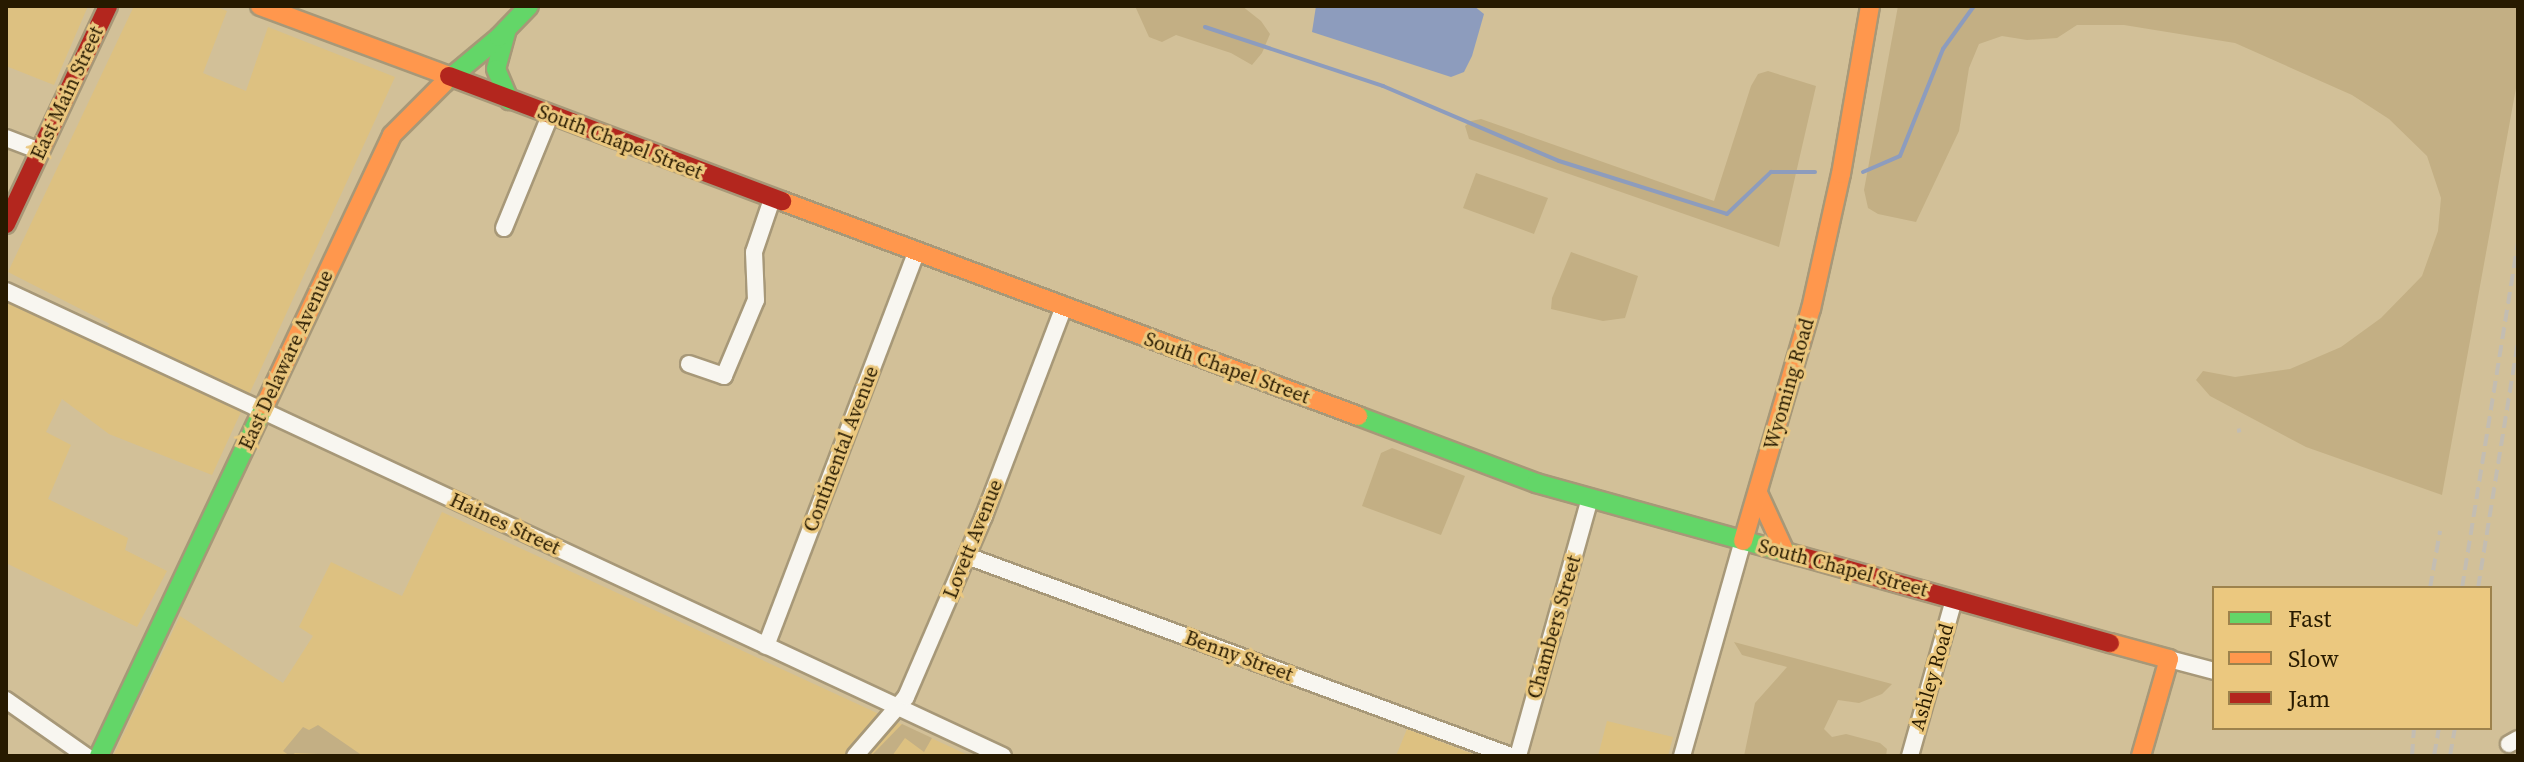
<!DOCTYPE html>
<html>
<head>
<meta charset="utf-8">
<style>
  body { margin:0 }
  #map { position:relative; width:2524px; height:762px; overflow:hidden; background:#d2c098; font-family:"Source Serif 4",serif }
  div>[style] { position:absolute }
  .built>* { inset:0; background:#ddc181 }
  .green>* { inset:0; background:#c3af84 }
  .water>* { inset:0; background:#8d9cbd }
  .stream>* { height:4px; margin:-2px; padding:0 2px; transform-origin:2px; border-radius:2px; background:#8d9cbd }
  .roads { filter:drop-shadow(2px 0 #a79878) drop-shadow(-2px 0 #a79878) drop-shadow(0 2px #a79878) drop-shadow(0 -2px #a79878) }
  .street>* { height:16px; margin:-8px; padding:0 8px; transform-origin:8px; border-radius:8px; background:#f8f6f0 }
  .fast>* { height:18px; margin:-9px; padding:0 9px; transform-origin:9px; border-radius:9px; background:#63d668 }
  .slow>* { height:18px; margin:-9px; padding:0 9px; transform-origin:9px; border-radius:9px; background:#ff974d }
  .jam>* { height:18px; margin:-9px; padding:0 9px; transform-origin:9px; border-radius:9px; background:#b3261e }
  .rail>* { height:4px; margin-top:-2px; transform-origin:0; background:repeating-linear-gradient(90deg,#c3bdb2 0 12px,transparent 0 18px) }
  span { translate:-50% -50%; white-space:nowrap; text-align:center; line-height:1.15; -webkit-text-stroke:6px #ebc87f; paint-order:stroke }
  .street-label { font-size:20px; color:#271a00 }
  .frame { position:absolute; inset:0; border:8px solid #271a00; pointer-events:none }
  .legend { position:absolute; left:2212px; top:586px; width:280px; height:144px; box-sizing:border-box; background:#ebc87f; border:2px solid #9d824c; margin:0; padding:10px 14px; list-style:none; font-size:24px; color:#271a00 }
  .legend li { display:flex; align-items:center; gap:16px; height:40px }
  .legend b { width:40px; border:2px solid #9d824c }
</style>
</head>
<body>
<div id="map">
  <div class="built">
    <div style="clip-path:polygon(6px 6px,88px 6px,54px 85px,6px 66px)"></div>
    <div style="clip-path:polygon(134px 6px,214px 6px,227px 11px,203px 73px,246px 91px,268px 27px,395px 77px,212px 475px,109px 434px,62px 399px,46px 432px,71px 445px,48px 499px,128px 538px,125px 550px,167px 571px,137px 627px,6px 563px,6px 299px,92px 339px,110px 324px,8px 272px)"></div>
    <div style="clip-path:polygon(442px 512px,970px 756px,113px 756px,180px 616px,283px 683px,313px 636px,299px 627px,331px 562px,402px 596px)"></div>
    <div style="clip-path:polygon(1607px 721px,1673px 737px,1668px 756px,1598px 756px)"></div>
    <div style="clip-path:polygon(1407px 729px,1478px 756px,1396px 756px)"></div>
  </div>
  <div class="green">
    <div style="clip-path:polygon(1135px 6px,1242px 6px,1261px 21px,1270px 34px,1262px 53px,1252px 65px,1231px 53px,1176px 35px,1162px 42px,1149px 37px)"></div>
    <div style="clip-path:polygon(1898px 6px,2518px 6px,2518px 77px,2442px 495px,2306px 447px,2210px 396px,2196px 380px,2203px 371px,2235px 377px,2290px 369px,2341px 347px,2381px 318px,2422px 276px,2438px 231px,2441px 198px,2427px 156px,2389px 119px,2352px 95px,2235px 43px,2124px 25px,2077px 25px,2057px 38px,2027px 40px,2002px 36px,1979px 44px,1969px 68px,1959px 131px,1916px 222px,1878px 214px,1868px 208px,1864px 190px)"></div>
    <div style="clip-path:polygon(1768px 71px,1816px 86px,1779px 247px,1469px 139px,1465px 126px,1471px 121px,1481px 119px,1714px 201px,1751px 86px,1758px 74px)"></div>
    <div style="clip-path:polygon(1476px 173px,1548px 198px,1534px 234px,1463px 208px)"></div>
    <div style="clip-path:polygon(1571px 252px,1638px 276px,1625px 318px,1603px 321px,1551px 309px,1552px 298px)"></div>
    <div style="clip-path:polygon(1392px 448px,1465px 476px,1441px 535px,1362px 506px,1381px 453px)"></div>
    <div style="clip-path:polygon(1734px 642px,1892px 684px,1882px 694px,1859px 703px,1838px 700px,1824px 729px,1832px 737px,1846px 734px,1880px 743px,1887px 749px,1886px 756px,1744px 756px,1755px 703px,1787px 667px,1742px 655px)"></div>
    <div style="clip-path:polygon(902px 724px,932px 738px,924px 752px,905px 738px,892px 756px,871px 756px)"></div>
    <div style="clip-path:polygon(318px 725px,363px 756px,295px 753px,290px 756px,283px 751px,303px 727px,309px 730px)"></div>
  </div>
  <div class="water">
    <div style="clip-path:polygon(1316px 6px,1474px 6px,1484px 14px,1472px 56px,1464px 72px,1451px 77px,1312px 32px)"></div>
  </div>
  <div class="stream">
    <div style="left:1205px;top:27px;width:188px;rotate:18.3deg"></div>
    <div style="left:1383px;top:86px;width:191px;rotate:23.1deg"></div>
    <div style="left:1559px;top:161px;width:176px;rotate:17.5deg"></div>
    <div style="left:1727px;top:214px;width:61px;rotate:-43.7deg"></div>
    <div style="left:1771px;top:172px;width:44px"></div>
    <div style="left:1863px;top:172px;width:40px;rotate:-23.4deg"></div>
    <div style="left:1900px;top:156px;width:115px;rotate:-68.1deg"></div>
    <div style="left:1943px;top:49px;width:53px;rotate:-54.2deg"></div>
  </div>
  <div class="roads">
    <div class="street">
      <div style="left:6px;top:138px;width:36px;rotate:21deg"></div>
      <div style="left:504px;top:228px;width:121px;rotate:-67.7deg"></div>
      <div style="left:6px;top:291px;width:1100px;rotate:25deg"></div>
      <div style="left:689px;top:364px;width:37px;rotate:19deg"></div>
      <div style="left:724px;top:376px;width:82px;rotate:-67.2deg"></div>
      <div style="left:756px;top:300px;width:48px;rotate:-92.4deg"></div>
      <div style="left:754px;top:252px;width:56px;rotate:-71.2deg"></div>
      <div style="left:967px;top:556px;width:580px;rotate:20.19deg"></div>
      <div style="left:766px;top:646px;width:421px;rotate:-69.1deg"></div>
      <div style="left:2169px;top:659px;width:47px;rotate:14.9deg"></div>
      <div style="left:6px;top:700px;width:98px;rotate:35deg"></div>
      <div style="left:2509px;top:744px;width:10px;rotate:-29deg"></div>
      <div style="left:855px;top:756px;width:78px;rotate:-49.2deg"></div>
      <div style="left:906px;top:697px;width:197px;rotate:-66.7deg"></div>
      <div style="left:984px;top:516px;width:224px;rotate:-69.1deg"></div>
      <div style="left:1518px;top:756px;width:268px;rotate:-74.4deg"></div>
      <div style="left:1682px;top:756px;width:223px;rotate:-74.2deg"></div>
      <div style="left:1910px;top:756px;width:163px;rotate:-74.3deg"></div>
    </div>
    <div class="fast">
      <div style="left:507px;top:29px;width:41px;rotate:105.4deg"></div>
      <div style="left:496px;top:69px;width:34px;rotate:67deg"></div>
      <div style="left:444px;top:83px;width:72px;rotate:-39.9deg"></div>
      <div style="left:499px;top:37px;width:43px;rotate:-45.9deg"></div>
      <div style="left:1358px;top:416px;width:190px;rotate:20.6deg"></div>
      <div style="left:1536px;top:483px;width:274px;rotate:15.5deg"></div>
      <div style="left:99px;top:756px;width:388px;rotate:-64.7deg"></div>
    </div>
    <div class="slow">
      <div style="left:260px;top:6px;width:202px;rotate:20.3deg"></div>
      <div style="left:782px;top:201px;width:615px;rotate:20.47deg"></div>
      <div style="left:265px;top:405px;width:298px;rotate:-64.8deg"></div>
      <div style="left:392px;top:135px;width:74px;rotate:-45deg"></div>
      <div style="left:1758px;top:493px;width:65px;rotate:65.4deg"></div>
      <div style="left:1743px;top:541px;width:242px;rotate:-73.7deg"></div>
      <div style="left:1811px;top:309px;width:138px;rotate:-77.5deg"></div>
      <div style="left:1841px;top:174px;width:170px;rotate:-80.2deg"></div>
      <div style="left:2110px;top:643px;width:61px;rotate:15.2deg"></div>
      <div style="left:2169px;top:659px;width:101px;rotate:106.1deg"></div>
    </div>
    <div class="jam">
      <div style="left:449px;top:76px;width:356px;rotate:20.6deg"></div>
      <div style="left:6px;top:224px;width:241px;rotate:-64.9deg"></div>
      <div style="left:1800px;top:556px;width:322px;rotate:15.7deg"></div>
    </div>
  </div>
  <div class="rail">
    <div style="left:2237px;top:431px;width:4px;rotate:-14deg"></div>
    <div style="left:2430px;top:588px;width:58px;rotate:-80deg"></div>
    <div style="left:2462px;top:588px;width:349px;rotate:-80.8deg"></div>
    <div style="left:2478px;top:588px;width:249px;rotate:-80.8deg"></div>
    <div style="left:2412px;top:756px;width:28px;rotate:-86deg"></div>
    <div style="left:2434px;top:756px;width:28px;rotate:-80deg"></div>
    <div style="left:2450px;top:756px;width:28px;rotate:-80deg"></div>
  </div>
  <div class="street-label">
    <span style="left:67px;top:93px;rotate:-65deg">East Main Street</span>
    <span style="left:620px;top:142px;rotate:21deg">South Chapel Street</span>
    <span style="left:286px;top:360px;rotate:-65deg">East Delaware Avenue</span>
    <span style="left:1227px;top:368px;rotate:20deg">South Chapel Street</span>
    <span style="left:1789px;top:384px;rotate:-74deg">Wyoming Road</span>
    <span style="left:841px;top:449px;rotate:-69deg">Continental Avenue</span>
    <span style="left:505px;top:524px;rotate:25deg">Haines Street</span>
    <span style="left:973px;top:539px;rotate:-68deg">Lovett Avenue</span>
    <span style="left:1843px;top:568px;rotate:15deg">South Chapel Street</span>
    <span style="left:1554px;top:627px;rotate:-74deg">Chambers Street</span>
    <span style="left:1239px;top:656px;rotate:20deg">Benny Street</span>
    <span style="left:1932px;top:677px;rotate:-74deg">Ashley Road</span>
  </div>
  <div class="frame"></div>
  <ul class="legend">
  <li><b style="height:10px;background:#63d668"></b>Fast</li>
  <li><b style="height:10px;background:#ff974d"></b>Slow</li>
  <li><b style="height:10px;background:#b3261e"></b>Jam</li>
  </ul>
</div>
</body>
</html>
